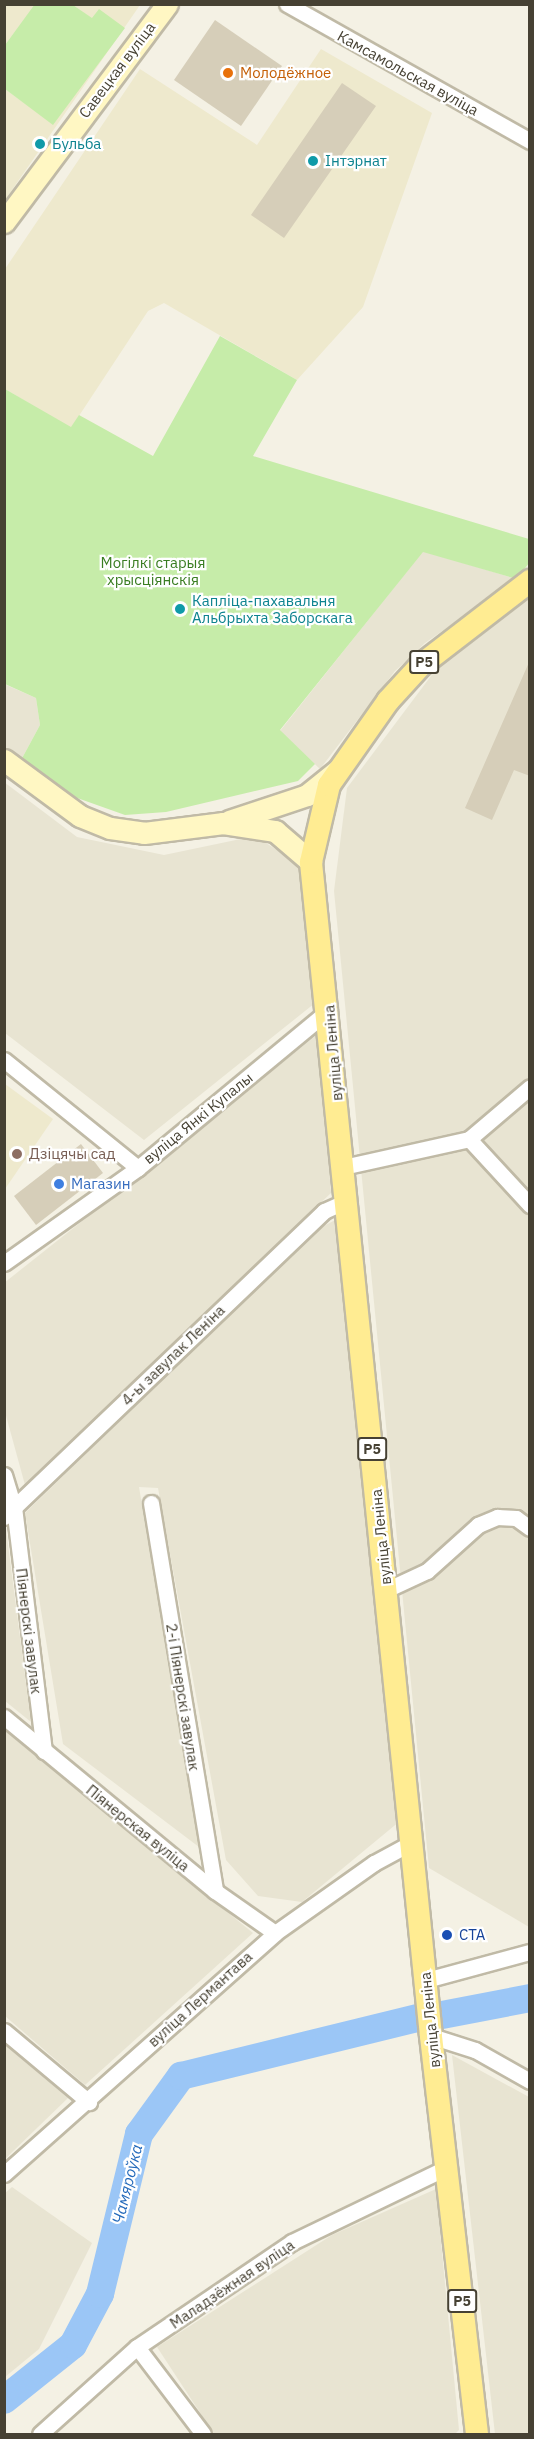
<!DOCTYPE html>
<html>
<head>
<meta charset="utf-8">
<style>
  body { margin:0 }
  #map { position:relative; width:534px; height:2439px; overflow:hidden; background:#f4f1e4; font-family:"IBM Plex Sans",sans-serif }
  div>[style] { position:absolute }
  .residential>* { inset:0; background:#e8e4d2 }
  .education>* { inset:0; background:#eee9cd }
  .green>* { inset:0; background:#c6eca9 }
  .river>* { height:28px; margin:-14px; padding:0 14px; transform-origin:14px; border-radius:14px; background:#9bc6f6 }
  .building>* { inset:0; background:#d6ceb9 }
  .roads { filter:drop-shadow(2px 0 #c0baa6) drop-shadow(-2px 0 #c0baa6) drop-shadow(0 2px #c0baa6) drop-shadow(0 -2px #c0baa6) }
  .street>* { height:15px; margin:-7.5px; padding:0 7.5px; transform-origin:7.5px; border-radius:7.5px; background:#fff }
  .secondary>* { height:21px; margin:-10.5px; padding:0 10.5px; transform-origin:10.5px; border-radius:10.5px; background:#fff7c3 }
  .primary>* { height:22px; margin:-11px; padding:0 11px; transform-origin:11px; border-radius:11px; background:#ffec92 }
  .dots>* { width:16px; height:16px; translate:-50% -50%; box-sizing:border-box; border:3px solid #fff; border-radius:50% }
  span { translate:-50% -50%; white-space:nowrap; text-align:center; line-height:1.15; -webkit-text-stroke:4.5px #fff; paint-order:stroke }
  .shield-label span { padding:2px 4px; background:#fff; border:2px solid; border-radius:4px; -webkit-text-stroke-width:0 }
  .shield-label { font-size:14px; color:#464133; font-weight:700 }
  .street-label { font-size:15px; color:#464133 }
  .food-label { font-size:15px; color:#c56008 }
  .left { translate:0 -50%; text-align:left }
  .culture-label { font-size:15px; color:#0d838f }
  .park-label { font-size:15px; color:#3a7d22 }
  .education-label { font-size:15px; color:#785e54 }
  .shop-label { font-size:15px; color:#366cbe }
  .transit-label { font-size:15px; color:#164399 }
  .water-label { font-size:16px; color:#246abb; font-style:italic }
  .frame { position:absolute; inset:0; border:6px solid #464133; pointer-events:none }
</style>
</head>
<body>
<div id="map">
  <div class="residential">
    <div style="clip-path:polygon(423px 551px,517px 579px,425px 643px,395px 671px,320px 769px,280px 731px)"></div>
    <div style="clip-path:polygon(529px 597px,529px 1927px,429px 1868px,334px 891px,347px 788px,440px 664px)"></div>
    <div style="clip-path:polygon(4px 684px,36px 698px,40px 725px,20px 762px,5px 750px)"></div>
    <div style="clip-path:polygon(4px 782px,77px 837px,164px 855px,255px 836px,302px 866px,315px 1003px,144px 1140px,5px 1033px)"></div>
    <div style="clip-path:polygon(318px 1034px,331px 1193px,25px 1485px,5px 1412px,4px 1283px)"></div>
    <div style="clip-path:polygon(341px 1217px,400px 1821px,302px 1902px,258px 1896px,226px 1860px,158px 1488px,139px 1487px,199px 1847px,63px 1744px,25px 1513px,318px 1229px)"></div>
    <div style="clip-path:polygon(6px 1529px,31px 1722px,5px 1701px)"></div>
    <div style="clip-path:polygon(5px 1730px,253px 1933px,85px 2085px,5px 2016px)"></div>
    <div style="clip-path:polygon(5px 2045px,68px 2098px,5px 2159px)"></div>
    <div style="clip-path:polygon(452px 2055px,529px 2097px,529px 2434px,495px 2434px)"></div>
    <div style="clip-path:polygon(12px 2187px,92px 2243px,39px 2349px,5px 2377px,4px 2194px)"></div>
    <div style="clip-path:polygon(436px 2189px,459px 2430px,455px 2434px,214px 2434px,157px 2347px,332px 2235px)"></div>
  </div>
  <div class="education">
    <div style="clip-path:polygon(5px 5px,35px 5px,5px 45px)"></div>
    <div style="clip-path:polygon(73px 5px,140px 5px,5px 200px,5px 89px,27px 105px,91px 18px)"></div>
    <div style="clip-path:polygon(321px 49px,432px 113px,363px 307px,297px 380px,164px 303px,148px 311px,71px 428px,5px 389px,5px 269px,140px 69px,257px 145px)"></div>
    <div style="clip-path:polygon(5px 1084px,53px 1119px,5px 1189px)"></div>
  </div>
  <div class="green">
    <div style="clip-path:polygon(35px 4px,73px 5px,92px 18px,99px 9px,125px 28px,53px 125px,5px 89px,5px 45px)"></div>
    <div style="clip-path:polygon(220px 336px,297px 380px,253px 456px,529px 539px,529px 563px,517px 579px,423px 552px,280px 730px,315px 764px,298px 781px,166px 812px,125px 815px,66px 794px,20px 762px,40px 725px,36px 698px,5px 684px,5px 389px,71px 427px,79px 415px,153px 456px)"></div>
  </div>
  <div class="river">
    <div style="left:442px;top:2015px;width:90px;rotate:-10.9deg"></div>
    <div style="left:4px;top:2400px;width:88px;rotate:-38.6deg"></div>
    <div style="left:73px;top:2345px;width:58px;rotate:-62.1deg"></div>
    <div style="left:100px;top:2294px;width:165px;rotate:-76.3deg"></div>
    <div style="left:139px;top:2134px;width:72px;rotate:-54.1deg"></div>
    <div style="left:181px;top:2076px;width:243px;rotate:-13.8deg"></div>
  </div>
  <div class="building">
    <div style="clip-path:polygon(215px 20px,282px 66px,241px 126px,174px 80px)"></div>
    <div style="clip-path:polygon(342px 83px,376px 106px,284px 238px,251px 215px)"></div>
    <div style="clip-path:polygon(530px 660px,530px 776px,514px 770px,492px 820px,465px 808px)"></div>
    <div style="clip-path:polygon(81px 1144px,103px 1173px,36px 1225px,14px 1196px)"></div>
  </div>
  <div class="roads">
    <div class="street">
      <div style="left:287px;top:4px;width:279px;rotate:29.4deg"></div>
      <div style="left:4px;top:1060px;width:172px;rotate:38.9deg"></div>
      <div style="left:469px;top:1139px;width:90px;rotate:47.3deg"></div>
      <div style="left:343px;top:1167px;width:129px;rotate:-12.5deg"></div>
      <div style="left:469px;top:1139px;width:80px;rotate:-40.4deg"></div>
      <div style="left:4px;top:1263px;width:164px;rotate:-35.3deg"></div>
      <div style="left:138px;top:1168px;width:248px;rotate:-39.6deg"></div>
      <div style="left:4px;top:1475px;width:34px;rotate:73deg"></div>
      <div style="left:14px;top:1507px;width:246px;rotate:83deg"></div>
      <div style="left:151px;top:1503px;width:393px;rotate:80.6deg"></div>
      <div style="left:4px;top:1517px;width:443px;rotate:-43.7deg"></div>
      <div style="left:324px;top:1211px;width:24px;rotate:-24deg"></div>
      <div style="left:386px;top:1590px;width:45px;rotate:-24.9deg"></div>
      <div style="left:427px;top:1571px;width:69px;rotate:-42deg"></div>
      <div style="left:478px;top:1525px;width:21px;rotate:-23deg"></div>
      <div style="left:497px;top:1517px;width:19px;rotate:3deg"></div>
      <div style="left:516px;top:1518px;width:17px;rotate:36deg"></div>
      <div style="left:4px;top:1717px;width:273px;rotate:39.5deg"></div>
      <div style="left:215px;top:1891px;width:73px;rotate:35deg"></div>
      <div style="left:426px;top:1980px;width:108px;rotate:-15.1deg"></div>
      <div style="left:4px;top:2031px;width:111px;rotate:39.9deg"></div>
      <div style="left:431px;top:2036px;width:46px;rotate:17.7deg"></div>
      <div style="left:475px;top:2050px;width:63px;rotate:29.4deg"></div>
      <div style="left:4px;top:2174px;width:363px;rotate:-41.6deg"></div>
      <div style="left:275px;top:1933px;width:121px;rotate:-35.3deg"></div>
      <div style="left:374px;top:1863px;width:42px;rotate:-28.4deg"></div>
      <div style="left:137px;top:2347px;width:109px;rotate:52.8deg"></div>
      <div style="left:40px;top:2434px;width:130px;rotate:-41.9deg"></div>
      <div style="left:137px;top:2347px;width:187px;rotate:-34.1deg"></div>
      <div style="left:292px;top:2242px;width:171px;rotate:-25.7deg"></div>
    </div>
    <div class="secondary">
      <div style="left:4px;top:222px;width:272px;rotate:-53.2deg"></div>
      <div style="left:4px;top:760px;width:94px;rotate:36.4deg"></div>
      <div style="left:80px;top:816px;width:32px;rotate:22deg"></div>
      <div style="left:110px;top:828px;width:34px;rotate:8deg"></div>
      <div style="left:144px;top:833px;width:80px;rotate:-7.2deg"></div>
      <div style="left:223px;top:823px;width:53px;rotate:8.7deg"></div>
      <div style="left:275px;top:831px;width:48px;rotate:40.7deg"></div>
      <div style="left:229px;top:821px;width:82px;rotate:-18.4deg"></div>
      <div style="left:307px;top:795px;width:40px;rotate:-39deg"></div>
    </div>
    <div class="primary">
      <div style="left:477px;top:2434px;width:401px;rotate:-96.6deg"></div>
      <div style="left:431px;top:2036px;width:1180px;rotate:-95.84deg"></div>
      <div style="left:311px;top:862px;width:79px;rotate:-76.8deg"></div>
      <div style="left:329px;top:785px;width:103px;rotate:-54.9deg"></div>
      <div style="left:388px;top:701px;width:49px;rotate:-47.5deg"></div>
      <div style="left:421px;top:665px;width:138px;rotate:-37.6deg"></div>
    </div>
  </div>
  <div class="dots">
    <div style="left:228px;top:73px;background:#e8710a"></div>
    <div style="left:40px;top:144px;background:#0f9aa8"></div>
    <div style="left:313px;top:161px;background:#0f9aa8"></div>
    <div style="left:180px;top:609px;background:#0f9aa8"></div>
    <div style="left:17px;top:1154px;background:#8d6e63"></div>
    <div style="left:59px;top:1184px;background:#3f7fe0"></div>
    <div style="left:447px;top:1935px;background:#1a4fb4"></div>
  </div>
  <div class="shield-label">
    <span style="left:424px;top:662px">Р5</span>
    <span style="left:372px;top:1449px">Р5</span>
    <span style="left:462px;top:2301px">Р5</span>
  </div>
  <div class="street-label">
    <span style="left:117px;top:70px;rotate:-53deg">Савецкая вуліца</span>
    <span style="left:408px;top:73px;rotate:29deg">Камсамольская вуліца</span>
    <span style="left:333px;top:1053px;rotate:-95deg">вуліца Леніна</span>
    <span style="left:198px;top:1118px;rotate:-39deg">вуліца Янкі Купалы</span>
    <span style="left:173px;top:1355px;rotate:-44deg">4-ы завулак Леніна</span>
    <span style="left:381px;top:1537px;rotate:-96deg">вуліца Леніна</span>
    <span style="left:29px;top:1631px;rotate:83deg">Піянерскі завулак</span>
    <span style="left:183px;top:1697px;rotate:81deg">2-і Піянерскі завулак</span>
    <span style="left:138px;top:1828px;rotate:39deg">Піянерская вуліца</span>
    <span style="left:200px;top:1999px;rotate:-42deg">вуліца Лермантава</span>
    <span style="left:430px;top:2020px;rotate:-96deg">вуліца Леніна</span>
    <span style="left:232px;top:2284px;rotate:-34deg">Маладзёжная вуліца</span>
  </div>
  <div class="food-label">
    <span class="left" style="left:240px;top:73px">Молодёжное</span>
  </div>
  <div class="culture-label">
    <span class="left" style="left:52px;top:144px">Бульба</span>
    <span class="left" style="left:325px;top:161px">Інтэрнат</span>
    <span class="left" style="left:192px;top:609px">Капліца-пахавальня<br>Альбрыхта Заборскага</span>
  </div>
  <div class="park-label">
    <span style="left:153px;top:571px">Могілкі старыя<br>хрысціянскія</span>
  </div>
  <div class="education-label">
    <span class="left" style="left:29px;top:1154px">Дзіцячы сад</span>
  </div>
  <div class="shop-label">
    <span class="left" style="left:71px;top:1184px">Магазин</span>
  </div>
  <div class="transit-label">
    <span class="left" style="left:459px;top:1935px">СТА</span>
  </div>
  <div class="water-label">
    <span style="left:127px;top:2184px;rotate:-76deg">Чамяроўка</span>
  </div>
  <div class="frame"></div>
</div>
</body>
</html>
